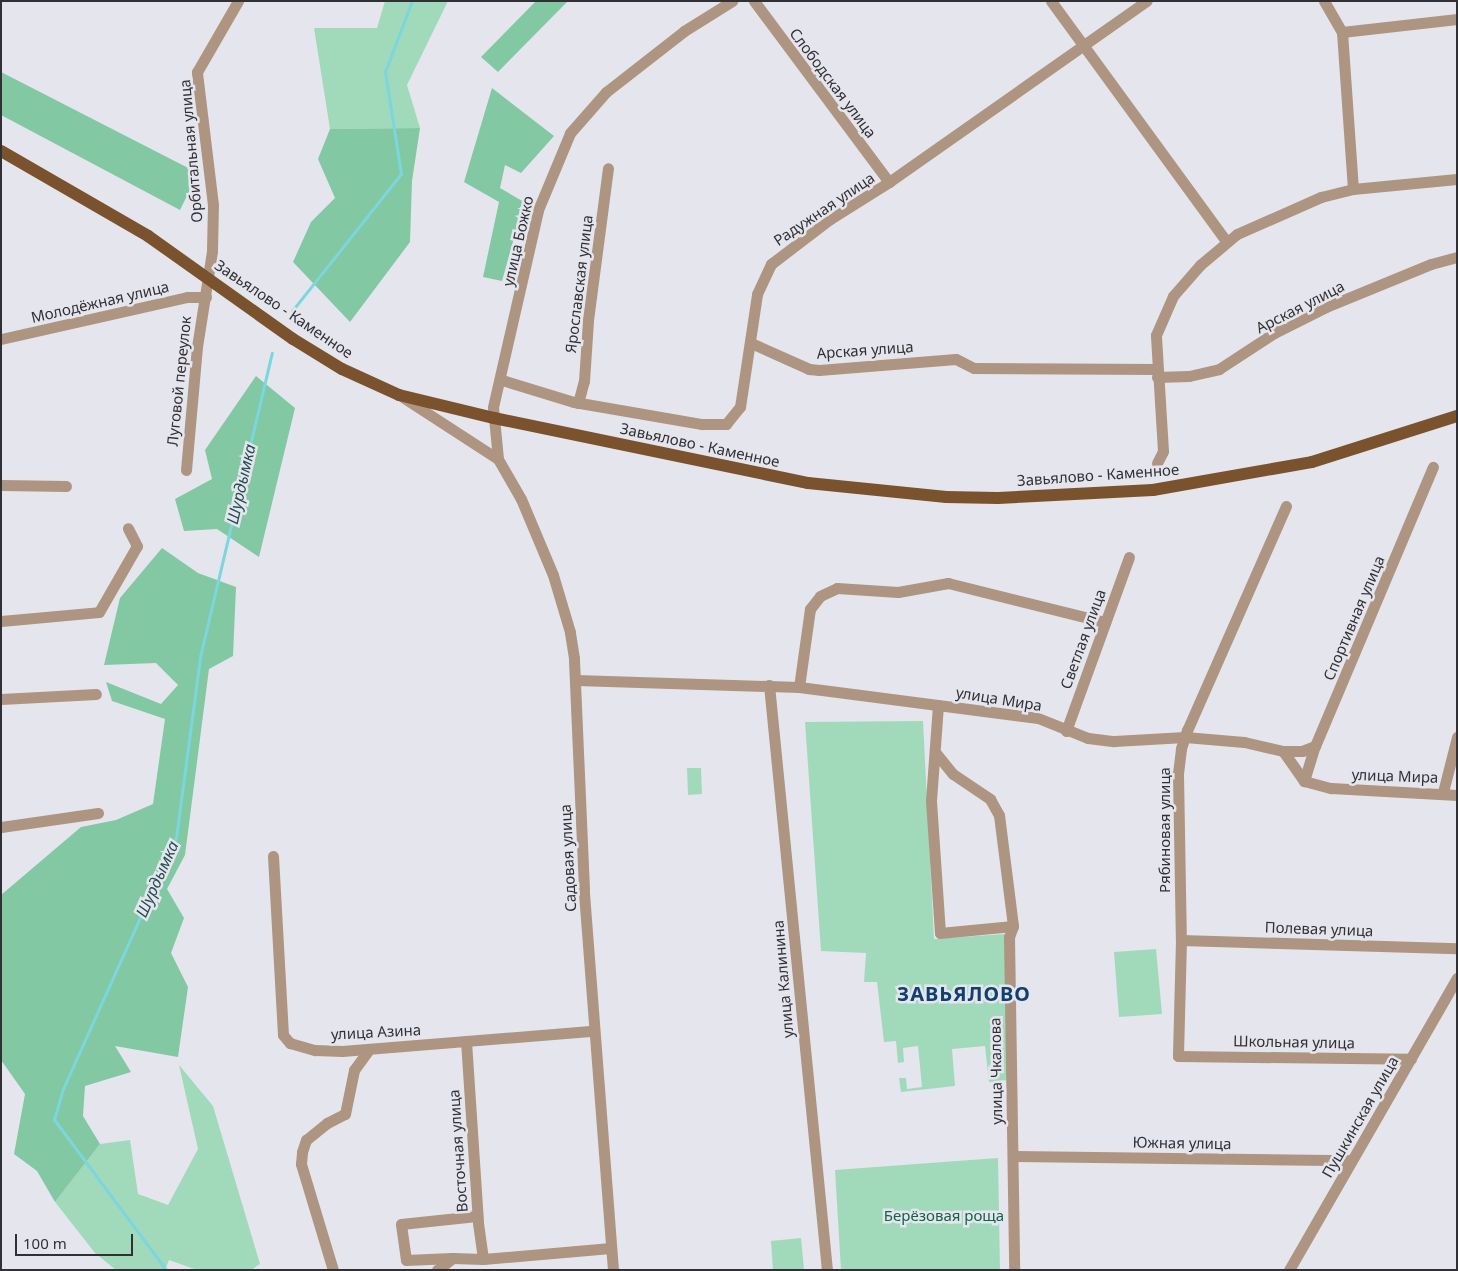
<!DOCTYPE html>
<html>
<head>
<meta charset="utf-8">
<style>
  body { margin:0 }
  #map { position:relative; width:1458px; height:1271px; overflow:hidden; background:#e5e5ed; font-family:"Noto Sans",sans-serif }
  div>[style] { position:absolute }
  .green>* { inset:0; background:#a1dabb }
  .forest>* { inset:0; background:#82c8a3 }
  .stream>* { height:2.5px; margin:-1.25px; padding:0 1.25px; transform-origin:1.25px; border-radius:1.25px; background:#7bd6dd }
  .minor>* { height:11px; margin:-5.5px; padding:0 5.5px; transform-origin:5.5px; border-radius:5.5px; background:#ad9582 }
  .major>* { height:12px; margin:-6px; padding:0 6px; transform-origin:6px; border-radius:6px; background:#7a522d }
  span { translate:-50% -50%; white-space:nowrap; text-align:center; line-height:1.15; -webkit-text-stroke:5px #e5e5ed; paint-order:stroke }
  .street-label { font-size:15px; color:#313135 }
  .park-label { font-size:15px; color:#106443 }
  .water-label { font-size:16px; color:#234e51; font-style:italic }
  .district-label { font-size:20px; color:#103f71; font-weight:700; letter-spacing:1px }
  .frame { position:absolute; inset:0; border:2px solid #313135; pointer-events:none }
  .scale { position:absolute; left:15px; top:1234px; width:118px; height:22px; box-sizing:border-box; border:2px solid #313135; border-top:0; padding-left:6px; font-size:15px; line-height:18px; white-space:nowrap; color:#313135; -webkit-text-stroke:4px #e5e5ed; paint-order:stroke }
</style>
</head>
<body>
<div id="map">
  <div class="green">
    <div style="clip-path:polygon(385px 1px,448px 1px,407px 85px,420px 128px,330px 129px,314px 28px,377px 28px)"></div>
    <div style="clip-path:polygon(923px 721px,934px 939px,1005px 934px,1009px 1080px,989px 1082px,985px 1046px,952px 1049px,955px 1086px,901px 1092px,899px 1078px,906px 1078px,907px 1089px,922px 1087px,918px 1046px,903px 1048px,904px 1062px,898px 1063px,896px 1041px,884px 1042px,877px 982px,864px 982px,866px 953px,821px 951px,805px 722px)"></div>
    <div style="clip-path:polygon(687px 768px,701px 768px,702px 794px,688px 795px)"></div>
    <div style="clip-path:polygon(1156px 949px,1162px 1014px,1119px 1017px,1114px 952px)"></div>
    <div style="clip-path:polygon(179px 1065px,213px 1106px,260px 1264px,251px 1270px,197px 1270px,169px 1260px,165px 1270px,116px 1270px,95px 1253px,55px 1202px,100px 1144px,130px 1140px,138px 1194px,168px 1205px,198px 1149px)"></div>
    <div style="clip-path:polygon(998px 1158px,1000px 1270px,841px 1270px,835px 1170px)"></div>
    <div style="clip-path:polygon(801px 1238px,804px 1270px,773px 1270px,771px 1241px)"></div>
  </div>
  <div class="forest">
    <div style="clip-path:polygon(536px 1px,568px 1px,498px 72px,481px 57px)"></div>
    <div style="clip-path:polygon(1px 72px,198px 173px,180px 210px,1px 115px)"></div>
    <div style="clip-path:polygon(492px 88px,554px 136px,521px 173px,505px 165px,500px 188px,524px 202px,502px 281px,483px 277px,499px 202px,464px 182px)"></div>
    <div style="clip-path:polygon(420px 128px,412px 181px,410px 242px,350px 322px,293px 262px,311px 222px,335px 198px,318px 159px,330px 129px)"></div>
    <div style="clip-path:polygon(256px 376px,295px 408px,259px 557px,217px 529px,184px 531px,175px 499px,212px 479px,205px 450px)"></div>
    <div style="clip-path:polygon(162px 548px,198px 573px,236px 587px,233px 656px,209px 669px,185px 855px,167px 889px,184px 918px,171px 953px,188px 987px,178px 1057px,115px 1046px,131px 1072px,85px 1086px,83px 1116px,100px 1144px,55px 1202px,37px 1171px,14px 1154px,25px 1094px,1px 1060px,1px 895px,81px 827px,116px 820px,153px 804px,165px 719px,112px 701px,106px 682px,161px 704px,178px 685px,156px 663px,104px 665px,120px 598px)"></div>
  </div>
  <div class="stream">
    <div style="left:292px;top:311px;width:175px;rotate:-51.5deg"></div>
    <div style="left:401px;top:174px;width:103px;rotate:-98.9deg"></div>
    <div style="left:385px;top:72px;width:76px;rotate:-69.2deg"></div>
    <div style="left:166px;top:1270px;width:187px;rotate:-126.7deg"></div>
    <div style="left:54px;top:1120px;width:32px;rotate:-74deg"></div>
    <div style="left:63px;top:1089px;width:275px;rotate:-65.8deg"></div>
    <div style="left:176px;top:838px;width:183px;rotate:-82.4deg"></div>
    <div style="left:200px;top:657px;width:312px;rotate:-76.7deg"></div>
  </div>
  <div class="minor">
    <div style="left:754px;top:1px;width:226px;rotate:53.3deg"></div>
    <div style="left:1051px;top:1px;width:298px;rotate:53.9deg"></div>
    <div style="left:1324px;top:1px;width:36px;rotate:60deg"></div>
    <div style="left:1342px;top:32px;width:157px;rotate:86deg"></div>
    <div style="left:1342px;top:32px;width:116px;rotate:-6.4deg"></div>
    <div style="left:1px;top:339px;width:191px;rotate:-12.7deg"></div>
    <div style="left:187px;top:297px;width:19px"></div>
    <div style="left:751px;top:343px;width:64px;rotate:24.1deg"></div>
    <div style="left:809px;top:369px;width:10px;rotate:6deg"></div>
    <div style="left:819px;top:370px;width:137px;rotate:-4.6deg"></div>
    <div style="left:956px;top:359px;width:20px;rotate:27deg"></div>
    <div style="left:974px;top:368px;width:183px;rotate:0.3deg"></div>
    <div style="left:1157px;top:377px;width:32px;rotate:-2deg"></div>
    <div style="left:1189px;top:376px;width:31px;rotate:-13deg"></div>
    <div style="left:1219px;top:369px;width:66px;rotate:-33.2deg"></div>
    <div style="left:1274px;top:333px;width:58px;rotate:-26.6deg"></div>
    <div style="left:1326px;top:307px;width:113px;rotate:-22.3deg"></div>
    <div style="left:1431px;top:264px;width:27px;rotate:-15deg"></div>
    <div style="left:502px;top:380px;width:75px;rotate:17deg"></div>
    <div style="left:574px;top:402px;width:130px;rotate:9.8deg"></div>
    <div style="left:702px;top:424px;width:24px"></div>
    <div style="left:726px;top:424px;width:22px;rotate:-51deg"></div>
    <div style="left:740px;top:407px;width:114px;rotate:-81.4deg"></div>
    <div style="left:757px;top:294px;width:33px;rotate:-65deg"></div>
    <div style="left:771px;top:264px;width:74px;rotate:-37.3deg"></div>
    <div style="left:830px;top:219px;width:70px;rotate:-32.1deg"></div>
    <div style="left:889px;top:182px;width:315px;rotate:-35.1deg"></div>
    <div style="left:404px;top:398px;width:112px;rotate:33deg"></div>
    <div style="left:578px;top:403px;width:23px;rotate:-75deg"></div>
    <div style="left:584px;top:381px;width:61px;rotate:-86.2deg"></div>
    <div style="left:588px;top:320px;width:153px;rotate:-82.5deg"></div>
    <div style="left:1157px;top:463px;width:13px;rotate:-63deg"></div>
    <div style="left:1163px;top:451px;width:116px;rotate:-93.5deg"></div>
    <div style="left:1156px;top:335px;width:43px;rotate:-66.4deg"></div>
    <div style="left:1173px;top:296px;width:41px;rotate:-48.9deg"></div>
    <div style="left:1200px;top:265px;width:48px;rotate:-40deg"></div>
    <div style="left:1237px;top:234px;width:92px;rotate:-23.8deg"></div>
    <div style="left:1321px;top:197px;width:33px;rotate:-14deg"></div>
    <div style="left:1353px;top:189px;width:104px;rotate:-5.5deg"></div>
    <div style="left:186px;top:470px;width:123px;rotate:-84.9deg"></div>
    <div style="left:197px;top:347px;width:97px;rotate:-81.1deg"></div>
    <div style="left:212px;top:251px;width:46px;rotate:-88.8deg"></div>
    <div style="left:213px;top:205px;width:134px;rotate:-96.9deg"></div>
    <div style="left:197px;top:72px;width:82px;rotate:-60deg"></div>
    <div style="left:1px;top:485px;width:65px;rotate:0.9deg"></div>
    <div style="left:1286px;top:506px;width:245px;rotate:113.8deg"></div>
    <div style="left:1187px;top:730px;width:20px;rotate:108deg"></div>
    <div style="left:1181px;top:749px;width:25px;rotate:97deg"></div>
    <div style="left:1178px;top:774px;width:166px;rotate:89deg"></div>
    <div style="left:1181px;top:940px;width:116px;rotate:91.5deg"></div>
    <div style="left:1178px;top:1056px;width:233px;rotate:0.7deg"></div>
    <div style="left:1px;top:621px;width:98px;rotate:-5.2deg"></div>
    <div style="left:99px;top:612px;width:76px;rotate:-60.1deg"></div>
    <div style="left:137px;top:546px;width:20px;rotate:-117deg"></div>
    <div style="left:576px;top:680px;width:223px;rotate:1.8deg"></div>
    <div style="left:799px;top:687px;width:241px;rotate:7.4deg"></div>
    <div style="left:1038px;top:718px;width:54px;rotate:21.8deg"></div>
    <div style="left:1088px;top:738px;width:26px;rotate:7deg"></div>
    <div style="left:1114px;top:741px;width:71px;rotate:-3.2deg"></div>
    <div style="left:1185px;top:737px;width:59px;rotate:4.8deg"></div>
    <div style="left:1244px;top:742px;width:40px;rotate:13deg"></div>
    <div style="left:1283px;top:751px;width:37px;rotate:55deg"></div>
    <div style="left:1304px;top:781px;width:28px;rotate:15deg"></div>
    <div style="left:1331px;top:788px;width:126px;rotate:3.2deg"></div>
    <div style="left:769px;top:685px;width:588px;rotate:84.34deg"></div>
    <div style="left:799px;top:687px;width:79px;rotate:-82deg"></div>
    <div style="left:810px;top:609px;width:16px;rotate:-52deg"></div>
    <div style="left:820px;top:596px;width:19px;rotate:-25deg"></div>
    <div style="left:837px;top:588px;width:61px;rotate:3.8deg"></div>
    <div style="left:898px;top:592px;width:51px;rotate:-10.2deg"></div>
    <div style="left:948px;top:583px;width:162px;rotate:14deg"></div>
    <div style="left:1px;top:699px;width:95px;rotate:-3deg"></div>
    <div style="left:938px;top:705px;width:96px;rotate:94.2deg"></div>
    <div style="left:931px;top:801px;width:132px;rotate:86.1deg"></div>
    <div style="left:940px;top:933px;width:73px;rotate:-5.5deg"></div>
    <div style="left:1066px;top:731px;width:185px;rotate:-70.1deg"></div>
    <div style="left:1283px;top:751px;width:19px"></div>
    <div style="left:1302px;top:751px;width:14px;rotate:-21deg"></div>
    <div style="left:935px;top:752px;width:28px;rotate:51deg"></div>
    <div style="left:953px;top:774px;width:45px;rotate:34deg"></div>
    <div style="left:990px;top:799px;width:18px;rotate:61deg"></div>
    <div style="left:999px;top:815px;width:112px;rotate:82.8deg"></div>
    <div style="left:1013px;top:926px;width:12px;rotate:110deg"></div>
    <div style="left:1009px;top:937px;width:333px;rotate:89.1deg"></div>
    <div style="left:1304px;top:781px;width:37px;rotate:-73deg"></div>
    <div style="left:1315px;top:746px;width:303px;rotate:-67.1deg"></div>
    <div style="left:1443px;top:792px;width:57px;rotate:-75.7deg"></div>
    <div style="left:1px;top:827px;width:98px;rotate:-8.2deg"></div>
    <div style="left:273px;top:856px;width:179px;rotate:86.8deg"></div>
    <div style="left:283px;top:1035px;width:11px;rotate:49deg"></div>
    <div style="left:290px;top:1043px;width:26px;rotate:16deg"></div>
    <div style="left:315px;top:1050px;width:27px;rotate:2deg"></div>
    <div style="left:342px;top:1051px;width:252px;rotate:-4.6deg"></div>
    <div style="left:1181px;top:940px;width:276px;rotate:1.7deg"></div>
    <div style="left:466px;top:1041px;width:182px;rotate:86.2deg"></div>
    <div style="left:478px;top:1223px;width:36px;rotate:82deg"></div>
    <div style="left:1013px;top:1156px;width:338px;rotate:0.7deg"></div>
    <div style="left:452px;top:1258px;width:46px;rotate:177.5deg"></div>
    <div style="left:406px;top:1260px;width:36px;rotate:-98deg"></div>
    <div style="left:401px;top:1224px;width:76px;rotate:-6deg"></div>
    <div style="left:333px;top:1270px;width:111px;rotate:-106.8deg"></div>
    <div style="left:301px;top:1164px;width:12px;rotate:-85deg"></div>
    <div style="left:302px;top:1152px;width:13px;rotate:-72deg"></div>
    <div style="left:306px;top:1140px;width:27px;rotate:-39deg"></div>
    <div style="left:327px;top:1123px;width:20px;rotate:-27deg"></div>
    <div style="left:345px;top:1114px;width:45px;rotate:-78.4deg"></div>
    <div style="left:354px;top:1070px;width:26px;rotate:-54deg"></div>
    <div style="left:437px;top:1270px;width:20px;rotate:-37deg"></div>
    <div style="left:453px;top:1258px;width:30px;rotate:2deg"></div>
    <div style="left:483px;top:1259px;width:128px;rotate:-4.9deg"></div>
    <div style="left:613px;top:1270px;width:382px;rotate:-94.4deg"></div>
    <div style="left:584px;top:889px;width:231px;rotate:-92.5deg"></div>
    <div style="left:574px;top:658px;width:26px;rotate:-99deg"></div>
    <div style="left:570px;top:632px;width:59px;rotate:-106.6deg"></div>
    <div style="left:553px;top:575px;width:82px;rotate:-112.8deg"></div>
    <div style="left:521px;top:499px;width:46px;rotate:-119.9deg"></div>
    <div style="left:498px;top:459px;width:52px;rotate:-95.5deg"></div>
    <div style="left:493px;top:407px;width:202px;rotate:-77.1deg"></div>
    <div style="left:538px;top:210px;width:83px;rotate:-67.4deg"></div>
    <div style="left:570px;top:133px;width:55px;rotate:-48.7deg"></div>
    <div style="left:606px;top:92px;width:99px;rotate:-38deg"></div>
    <div style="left:684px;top:31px;width:57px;rotate:-32deg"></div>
    <div style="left:1289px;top:1270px;width:337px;rotate:-60.1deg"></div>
  </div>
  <div class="major">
    <div style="left:1px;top:151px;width:170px;rotate:30deg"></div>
    <div style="left:148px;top:236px;width:178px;rotate:35.4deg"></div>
    <div style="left:293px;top:339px;width:57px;rotate:31.5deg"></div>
    <div style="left:342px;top:369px;width:63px;rotate:24.5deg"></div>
    <div style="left:399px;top:395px;width:98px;rotate:13.6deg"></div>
    <div style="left:494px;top:418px;width:321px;rotate:11.7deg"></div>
    <div style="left:808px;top:483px;width:139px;rotate:5.8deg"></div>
    <div style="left:946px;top:497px;width:52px;rotate:1.1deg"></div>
    <div style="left:998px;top:498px;width:155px;rotate:-3deg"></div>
    <div style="left:1153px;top:490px;width:161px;rotate:-10deg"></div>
    <div style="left:1312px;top:462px;width:152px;rotate:-17.6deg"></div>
  </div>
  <div class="street-label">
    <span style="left:833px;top:83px;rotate:53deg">Слободская улица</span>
    <span style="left:191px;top:151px;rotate:-95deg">Орбитальная улица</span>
    <span style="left:824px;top:209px;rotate:-34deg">Радужная улица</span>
    <span style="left:518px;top:241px;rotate:-77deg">улица Божко</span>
    <span style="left:579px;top:284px;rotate:-83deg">Ярославская улица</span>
    <span style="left:100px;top:302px;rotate:-13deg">Молодёжная улица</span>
    <span style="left:1300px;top:307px;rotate:-27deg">Арская улица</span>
    <span style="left:284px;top:309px;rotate:34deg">Завьялово - Каменное</span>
    <span style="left:865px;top:350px;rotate:-4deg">Арская улица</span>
    <span style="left:179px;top:381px;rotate:-84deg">Луговой переулок</span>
    <span style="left:700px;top:445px;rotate:12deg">Завьялово - Каменное</span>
    <span style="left:1098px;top:475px;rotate:-4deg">Завьялово - Каменное</span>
    <span style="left:1354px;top:618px;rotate:-67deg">Спортивная улица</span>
    <span style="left:1083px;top:639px;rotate:-70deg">Светлая улица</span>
    <span style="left:999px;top:699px;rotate:9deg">улица Мира</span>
    <span style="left:1395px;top:776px;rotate:2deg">улица Мира</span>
    <span style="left:1165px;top:830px;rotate:-90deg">Рябиновая улица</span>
    <span style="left:568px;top:858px;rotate:-93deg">Садовая улица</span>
    <span style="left:1319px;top:929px;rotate:2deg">Полевая улица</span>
    <span style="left:783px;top:979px;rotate:-95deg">улица Калинина</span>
    <span style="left:376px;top:1032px;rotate:-3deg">улица Азина</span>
    <span style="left:1294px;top:1042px;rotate:1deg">Школьная улица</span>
    <span style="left:996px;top:1071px;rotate:-91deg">улица Чкалова</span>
    <span style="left:1360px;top:1117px;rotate:-60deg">Пушкинская улица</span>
    <span style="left:1182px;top:1143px;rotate:1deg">Южная улица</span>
    <span style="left:458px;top:1151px;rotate:-94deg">Восточная улица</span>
  </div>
  <div class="park-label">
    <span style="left:944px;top:1216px">Берёзовая роща</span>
  </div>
  <div class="water-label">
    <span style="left:241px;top:484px;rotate:-77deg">Шурдымка</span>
    <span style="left:157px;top:879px;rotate:-66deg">Шурдымка</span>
  </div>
  <div class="district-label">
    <span style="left:964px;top:993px">ЗАВЬЯЛОВО</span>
  </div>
  <div class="frame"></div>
  <div class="scale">100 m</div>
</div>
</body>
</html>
